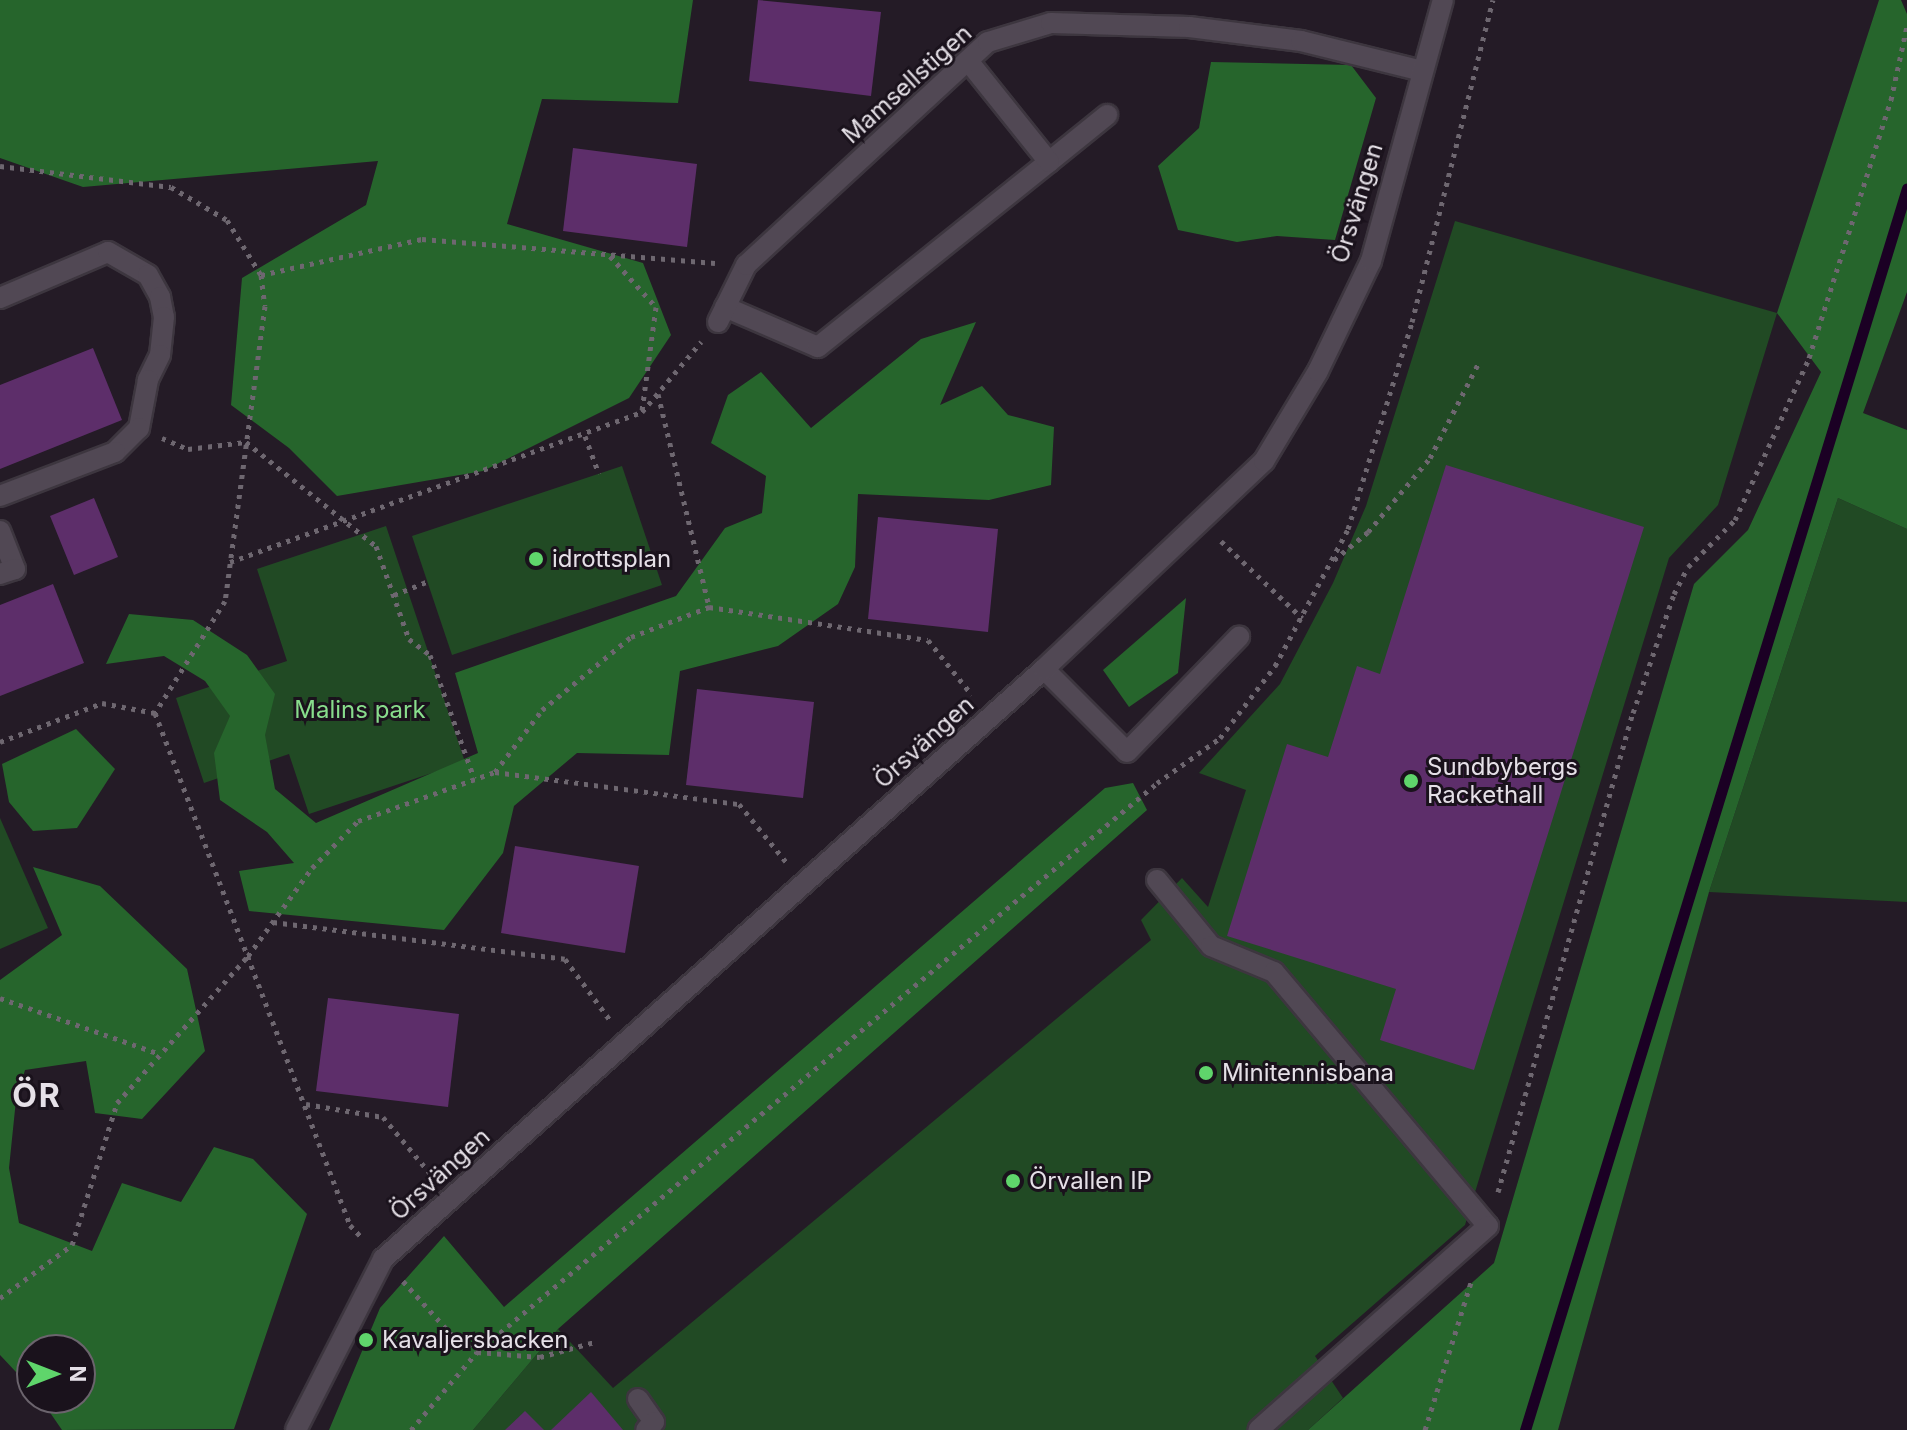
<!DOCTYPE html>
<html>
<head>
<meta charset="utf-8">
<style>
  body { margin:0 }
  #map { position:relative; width:1907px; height:1430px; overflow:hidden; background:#241b26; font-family:Inter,sans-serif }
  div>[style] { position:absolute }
  .green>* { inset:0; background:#214a24 }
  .forest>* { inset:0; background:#26652c }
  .stream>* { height:11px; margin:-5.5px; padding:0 5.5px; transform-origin:5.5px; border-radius:5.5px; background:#1b0024 }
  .building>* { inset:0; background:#5d2e6a }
  .path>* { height:5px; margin-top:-2.5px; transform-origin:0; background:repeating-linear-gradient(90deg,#6e6770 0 4px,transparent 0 10px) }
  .roads { filter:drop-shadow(2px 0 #3d363f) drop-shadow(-2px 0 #3d363f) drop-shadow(0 2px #3d363f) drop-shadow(0 -2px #3d363f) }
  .lane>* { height:20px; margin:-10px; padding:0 10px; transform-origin:10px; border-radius:10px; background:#514854 }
  .street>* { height:20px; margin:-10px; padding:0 10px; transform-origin:10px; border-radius:10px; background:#514854 }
  .dots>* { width:22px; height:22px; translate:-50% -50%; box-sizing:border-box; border:4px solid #1a121c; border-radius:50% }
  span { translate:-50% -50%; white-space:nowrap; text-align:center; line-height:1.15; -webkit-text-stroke:6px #1a121c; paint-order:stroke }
  .street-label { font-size:24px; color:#e5e0e7 }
  .poi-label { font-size:24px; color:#e5e0e7 }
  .left { translate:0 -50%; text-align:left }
  .park-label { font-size:24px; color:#88dd8c }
  .district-label { font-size:32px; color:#e5e0e7; font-weight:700; letter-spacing:2px }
  .north { position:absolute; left:16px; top:1334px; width:80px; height:80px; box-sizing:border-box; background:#1a121c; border:2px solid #6b646d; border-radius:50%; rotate:90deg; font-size:22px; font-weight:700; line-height:32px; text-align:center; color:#e5e0e7 }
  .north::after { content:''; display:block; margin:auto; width:28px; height:36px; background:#5fd56b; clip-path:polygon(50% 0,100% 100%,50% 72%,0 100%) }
</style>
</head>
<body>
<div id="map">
  <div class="green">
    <div style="clip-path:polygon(1455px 221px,1777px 313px,1718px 505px,1669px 558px,1465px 1225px,1315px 1356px,1343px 1398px,1308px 1430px,473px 1430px,558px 1329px,613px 1388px,1151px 940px,1141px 920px,1182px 878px,1208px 907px,1246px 790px,1199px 773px,1280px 684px,1333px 583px,1366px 506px)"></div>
    <div style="clip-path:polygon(622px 466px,662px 585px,452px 655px,412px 536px)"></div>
    <div style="clip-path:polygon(1838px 498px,1907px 529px,1907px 902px,1709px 892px)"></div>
    <div style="clip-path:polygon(386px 526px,465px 762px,309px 814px,289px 754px,204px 783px,176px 698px,287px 661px,257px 569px)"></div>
    <div style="clip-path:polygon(0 818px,48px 928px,0 949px)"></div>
  </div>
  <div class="forest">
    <div style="clip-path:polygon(0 0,693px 0,678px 103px,542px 99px,507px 224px,643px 263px,671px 335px,629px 398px,483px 471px,337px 496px,289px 448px,231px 405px,242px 278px,366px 205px,378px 161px,83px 187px,0 158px)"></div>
    <div style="clip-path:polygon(1879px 0,1901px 0,1907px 14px,1907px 292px,1863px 413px,1907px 430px,1907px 529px,1838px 498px,1709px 892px,1558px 1430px,1308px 1430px,1494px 1263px,1694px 584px,1748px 530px,1821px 372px,1777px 313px)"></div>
    <div style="clip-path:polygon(1211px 62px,1351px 65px,1376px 98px,1335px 240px,1277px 236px,1237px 242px,1178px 230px,1158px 166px,1199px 128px)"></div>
    <div style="clip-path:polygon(976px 322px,940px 405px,982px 386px,1008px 415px,1054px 427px,1051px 485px,989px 500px,858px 494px,855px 567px,838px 604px,778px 646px,680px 671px,669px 755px,577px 753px,514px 806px,503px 853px,444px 930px,249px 911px,239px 871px,294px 863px,267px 832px,220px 800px,214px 753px,230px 716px,205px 681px,164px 656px,106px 664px,129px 614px,193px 620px,247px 655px,275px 694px,265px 735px,275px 789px,316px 823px,478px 753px,455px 673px,676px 596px,725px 528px,762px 513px,766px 476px,711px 443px,728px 395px,761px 372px,811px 428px,921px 339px)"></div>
    <div style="clip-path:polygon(1186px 598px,1178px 673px,1129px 707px,1103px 670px)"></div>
    <div style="clip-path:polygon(76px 729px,115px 769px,77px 828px,33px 831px,9px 802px,2px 764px)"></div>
    <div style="clip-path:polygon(1133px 783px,1147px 810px,558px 1329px,473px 1430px,329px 1430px,380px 1308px,444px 1236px,504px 1307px,1105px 788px)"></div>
    <div style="clip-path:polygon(33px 867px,100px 886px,187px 969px,205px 1051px,142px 1119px,95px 1113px,86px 1061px,25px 1070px,16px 1100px,9px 1168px,19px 1223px,92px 1251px,122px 1183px,181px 1202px,214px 1147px,253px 1159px,307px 1214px,234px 1429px,62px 1430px,40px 1398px,80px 1398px,80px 1350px,32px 1350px,32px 1389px,0 1355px,0 980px,62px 935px)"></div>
  </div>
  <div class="stream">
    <div style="left:1525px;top:1430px;width:1299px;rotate:-72.9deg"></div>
  </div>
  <div class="building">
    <div style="clip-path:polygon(758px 0,881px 12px,871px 96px,749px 81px)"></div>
    <div style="clip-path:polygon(573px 148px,697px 164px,687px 247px,563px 231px)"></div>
    <div style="clip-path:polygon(93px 348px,122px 420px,0 469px,0 385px)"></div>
    <div style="clip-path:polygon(1446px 465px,1644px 527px,1474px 1070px,1380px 1040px,1396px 989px,1227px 936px,1287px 744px,1328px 757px,1357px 666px,1380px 674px)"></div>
    <div style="clip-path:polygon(94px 498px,118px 557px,74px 575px,50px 516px)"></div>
    <div style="clip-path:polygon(878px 517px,998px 529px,988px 632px,868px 619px)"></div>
    <div style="clip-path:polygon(53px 584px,84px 663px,0 696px,0 605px)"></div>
    <div style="clip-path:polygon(697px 689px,814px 702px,803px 798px,686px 785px)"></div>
    <div style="clip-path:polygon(515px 846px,639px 866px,625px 953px,501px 933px)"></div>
    <div style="clip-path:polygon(328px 998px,459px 1014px,448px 1107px,316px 1091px)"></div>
    <div style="clip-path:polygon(591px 1392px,623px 1430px,551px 1430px)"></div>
    <div style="clip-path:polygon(525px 1411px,544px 1430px,505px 1430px)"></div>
  </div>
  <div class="path">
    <div style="left:0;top:166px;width:172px;rotate:7deg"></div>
    <div style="left:171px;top:187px;width:65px;rotate:30.5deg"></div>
    <div style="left:227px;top:220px;width:65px;rotate:58.3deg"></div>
    <div style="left:261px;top:275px;width:31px;rotate:83deg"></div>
    <div style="left:265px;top:306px;width:298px;rotate:97.7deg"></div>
    <div style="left:225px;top:601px;width:132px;rotate:122deg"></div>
    <div style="left:155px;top:713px;width:548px;rotate:69.15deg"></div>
    <div style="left:350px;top:1225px;width:19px;rotate:47deg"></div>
    <div style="left:610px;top:256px;width:69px;rotate:48deg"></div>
    <div style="left:656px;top:307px;width:105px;rotate:97.7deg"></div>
    <div style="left:261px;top:275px;width:165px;rotate:-12.6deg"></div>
    <div style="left:422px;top:239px;width:294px;rotate:4.7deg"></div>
    <div style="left:658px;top:394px;width:219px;rotate:76.5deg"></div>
    <div style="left:585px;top:436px;width:40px;rotate:69.8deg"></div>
    <div style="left:162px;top:438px;width:28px;rotate:23deg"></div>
    <div style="left:188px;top:449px;width:58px;rotate:-6.9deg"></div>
    <div style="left:246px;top:442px;width:166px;rotate:38.7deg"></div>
    <div style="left:376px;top:546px;width:99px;rotate:70.5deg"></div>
    <div style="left:409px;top:639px;width:26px;rotate:37deg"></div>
    <div style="left:430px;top:655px;width:131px;rotate:70.3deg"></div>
    <div style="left:1221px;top:541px;width:112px;rotate:43.5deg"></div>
    <div style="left:1334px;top:560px;width:44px;rotate:-39.5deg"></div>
    <div style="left:1368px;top:532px;width:97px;rotate:-50deg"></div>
    <div style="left:1430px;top:458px;width:106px;rotate:-62.9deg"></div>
    <div style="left:230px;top:562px;width:438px;rotate:-20deg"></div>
    <div style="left:642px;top:412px;width:92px;rotate:-49.9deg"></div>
    <div style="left:394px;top:595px;width:35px;rotate:-22deg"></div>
    <div style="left:0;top:742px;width:109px;rotate:-20.9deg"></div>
    <div style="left:102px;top:703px;width:54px;rotate:10.7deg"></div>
    <div style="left:495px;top:772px;width:78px;rotate:-52.8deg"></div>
    <div style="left:542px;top:710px;width:115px;rotate:-39.4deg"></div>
    <div style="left:631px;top:637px;width:84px;rotate:-21deg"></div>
    <div style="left:709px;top:607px;width:221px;rotate:8.6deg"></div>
    <div style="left:928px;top:640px;width:70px;rotate:51.3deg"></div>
    <div style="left:273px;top:922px;width:294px;rotate:7.2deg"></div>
    <div style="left:565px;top:959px;width:76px;rotate:53.6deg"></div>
    <div style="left:0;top:998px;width:166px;rotate:19.3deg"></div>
    <div style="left:306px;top:1104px;width:78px;rotate:9.6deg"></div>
    <div style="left:383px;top:1117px;width:80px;rotate:50.1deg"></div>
    <div style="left:1498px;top:1192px;width:498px;rotate:-74.3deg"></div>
    <div style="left:1633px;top:713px;width:126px;rotate:-71deg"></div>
    <div style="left:1674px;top:594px;width:30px;rotate:-63deg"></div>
    <div style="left:1688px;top:567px;width:66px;rotate:-45deg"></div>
    <div style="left:1735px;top:520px;width:178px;rotate:-65.4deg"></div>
    <div style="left:1809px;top:358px;width:271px;rotate:-72.4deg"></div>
    <div style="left:1891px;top:100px;width:76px;rotate:-77.8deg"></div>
    <div style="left:403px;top:1281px;width:72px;rotate:47.8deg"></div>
    <div style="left:451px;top:1334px;width:32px;rotate:35deg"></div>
    <div style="left:477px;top:1352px;width:63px;rotate:4.5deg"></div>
    <div style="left:540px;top:1357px;width:57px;rotate:-15.3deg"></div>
    <div style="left:0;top:1298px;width:89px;rotate:-36.4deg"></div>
    <div style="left:72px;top:1245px;width:149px;rotate:-72.4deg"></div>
    <div style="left:117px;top:1103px;width:197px;rotate:-48.3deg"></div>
    <div style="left:248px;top:956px;width:109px;rotate:-54deg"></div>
    <div style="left:312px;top:868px;width:66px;rotate:-45.6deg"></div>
    <div style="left:358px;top:821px;width:145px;rotate:-19.7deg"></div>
    <div style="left:495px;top:772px;width:246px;rotate:7.5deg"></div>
    <div style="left:739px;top:804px;width:76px;rotate:50.9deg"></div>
    <div style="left:411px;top:1430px;width:102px;rotate:-49.8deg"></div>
    <div style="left:477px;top:1352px;width:887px;rotate:-39.92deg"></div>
    <div style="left:1157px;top:783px;width:77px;rotate:-35.5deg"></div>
    <div style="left:1220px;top:738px;width:91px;rotate:-52.6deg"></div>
    <div style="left:1275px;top:666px;width:155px;rotate:-61.9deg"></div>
    <div style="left:1348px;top:529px;width:217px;rotate:-72.8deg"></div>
    <div style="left:1412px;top:322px;width:332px;rotate:-75.9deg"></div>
    <div style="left:1425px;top:1430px;width:155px;rotate:-72.7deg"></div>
  </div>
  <div class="roads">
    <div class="lane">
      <div style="left:1049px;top:162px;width:75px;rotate:-39deg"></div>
      <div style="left:0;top:298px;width:117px;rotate:-23.1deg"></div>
      <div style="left:108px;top:252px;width:46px;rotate:29.9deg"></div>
      <div style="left:148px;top:275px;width:25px;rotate:61deg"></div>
      <div style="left:160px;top:297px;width:20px;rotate:79deg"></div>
      <div style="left:164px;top:317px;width:38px;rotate:96deg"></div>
      <div style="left:160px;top:355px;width:28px;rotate:116deg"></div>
      <div style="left:148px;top:380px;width:49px;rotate:100.6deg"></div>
      <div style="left:139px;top:428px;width:34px;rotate:135deg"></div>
      <div style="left:115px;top:452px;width:123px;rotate:159.1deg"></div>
      <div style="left:725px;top:307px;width:101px;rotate:23.3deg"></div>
      <div style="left:818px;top:347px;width:296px;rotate:-38.7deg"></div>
      <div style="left:1049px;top:162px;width:129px;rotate:-128.7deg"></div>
      <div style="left:0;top:531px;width:41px;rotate:68.5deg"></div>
      <div style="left:15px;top:569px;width:16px;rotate:162deg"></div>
      <div style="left:1044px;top:669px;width:117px;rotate:45deg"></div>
      <div style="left:1127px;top:752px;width:161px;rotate:-45.8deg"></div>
      <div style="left:1157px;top:880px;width:85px;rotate:50.7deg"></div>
      <div style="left:1211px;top:946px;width:68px;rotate:22.4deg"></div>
      <div style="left:1274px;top:972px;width:332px;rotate:49.9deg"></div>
      <div style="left:1488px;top:1226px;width:307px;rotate:138.4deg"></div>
      <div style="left:638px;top:1399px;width:28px;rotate:55deg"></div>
      <div style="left:654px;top:1422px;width:11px;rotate:135deg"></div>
    </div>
    <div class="street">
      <div style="left:718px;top:322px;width:64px;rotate:-63.8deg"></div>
      <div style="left:746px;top:265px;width:329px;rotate:-42.7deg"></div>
      <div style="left:988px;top:42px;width:66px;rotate:-16.8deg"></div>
      <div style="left:1051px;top:23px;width:138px;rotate:1.7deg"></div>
      <div style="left:1189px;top:27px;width:113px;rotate:7.1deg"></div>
      <div style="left:1301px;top:41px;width:125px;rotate:13.9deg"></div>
      <div style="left:296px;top:1430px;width:192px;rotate:-63deg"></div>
      <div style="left:383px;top:1259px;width:886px;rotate:-41.75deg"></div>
      <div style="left:1044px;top:669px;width:303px;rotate:-43.4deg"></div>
      <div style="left:1264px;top:461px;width:105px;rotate:-59deg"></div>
      <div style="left:1318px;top:371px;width:122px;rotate:-64.3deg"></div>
      <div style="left:1371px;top:261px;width:271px;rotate:-74.6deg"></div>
    </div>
  </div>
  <div class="dots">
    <div style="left:536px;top:559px;background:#5fd56b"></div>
    <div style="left:1411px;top:781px;background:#5fd56b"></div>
    <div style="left:1206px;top:1073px;background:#5fd56b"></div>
    <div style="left:1013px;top:1181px;background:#5fd56b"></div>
    <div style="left:366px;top:1340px;background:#5fd56b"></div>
  </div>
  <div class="street-label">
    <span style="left:907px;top:84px;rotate:-42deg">Mamsellstigen</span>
    <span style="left:1357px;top:203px;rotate:-73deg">Örsvängen</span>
    <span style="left:924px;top:742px;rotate:-42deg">Örsvängen</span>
    <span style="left:440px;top:1174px;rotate:-42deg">Örsvängen</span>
  </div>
  <div class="poi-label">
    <span class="left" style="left:552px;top:559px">idrottsplan</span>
    <span class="left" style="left:1427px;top:781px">Sundbybergs<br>Rackethall</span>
    <span class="left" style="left:1222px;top:1073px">Minitennisbana</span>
    <span class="left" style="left:1029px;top:1181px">Örvallen IP</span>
    <span class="left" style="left:382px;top:1340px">Kavaljersbacken</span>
  </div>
  <div class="park-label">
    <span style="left:360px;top:710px">Malins park</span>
  </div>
  <div class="district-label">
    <span style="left:37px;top:1096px">ÖR</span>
  </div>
  <div class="north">N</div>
</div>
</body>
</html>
